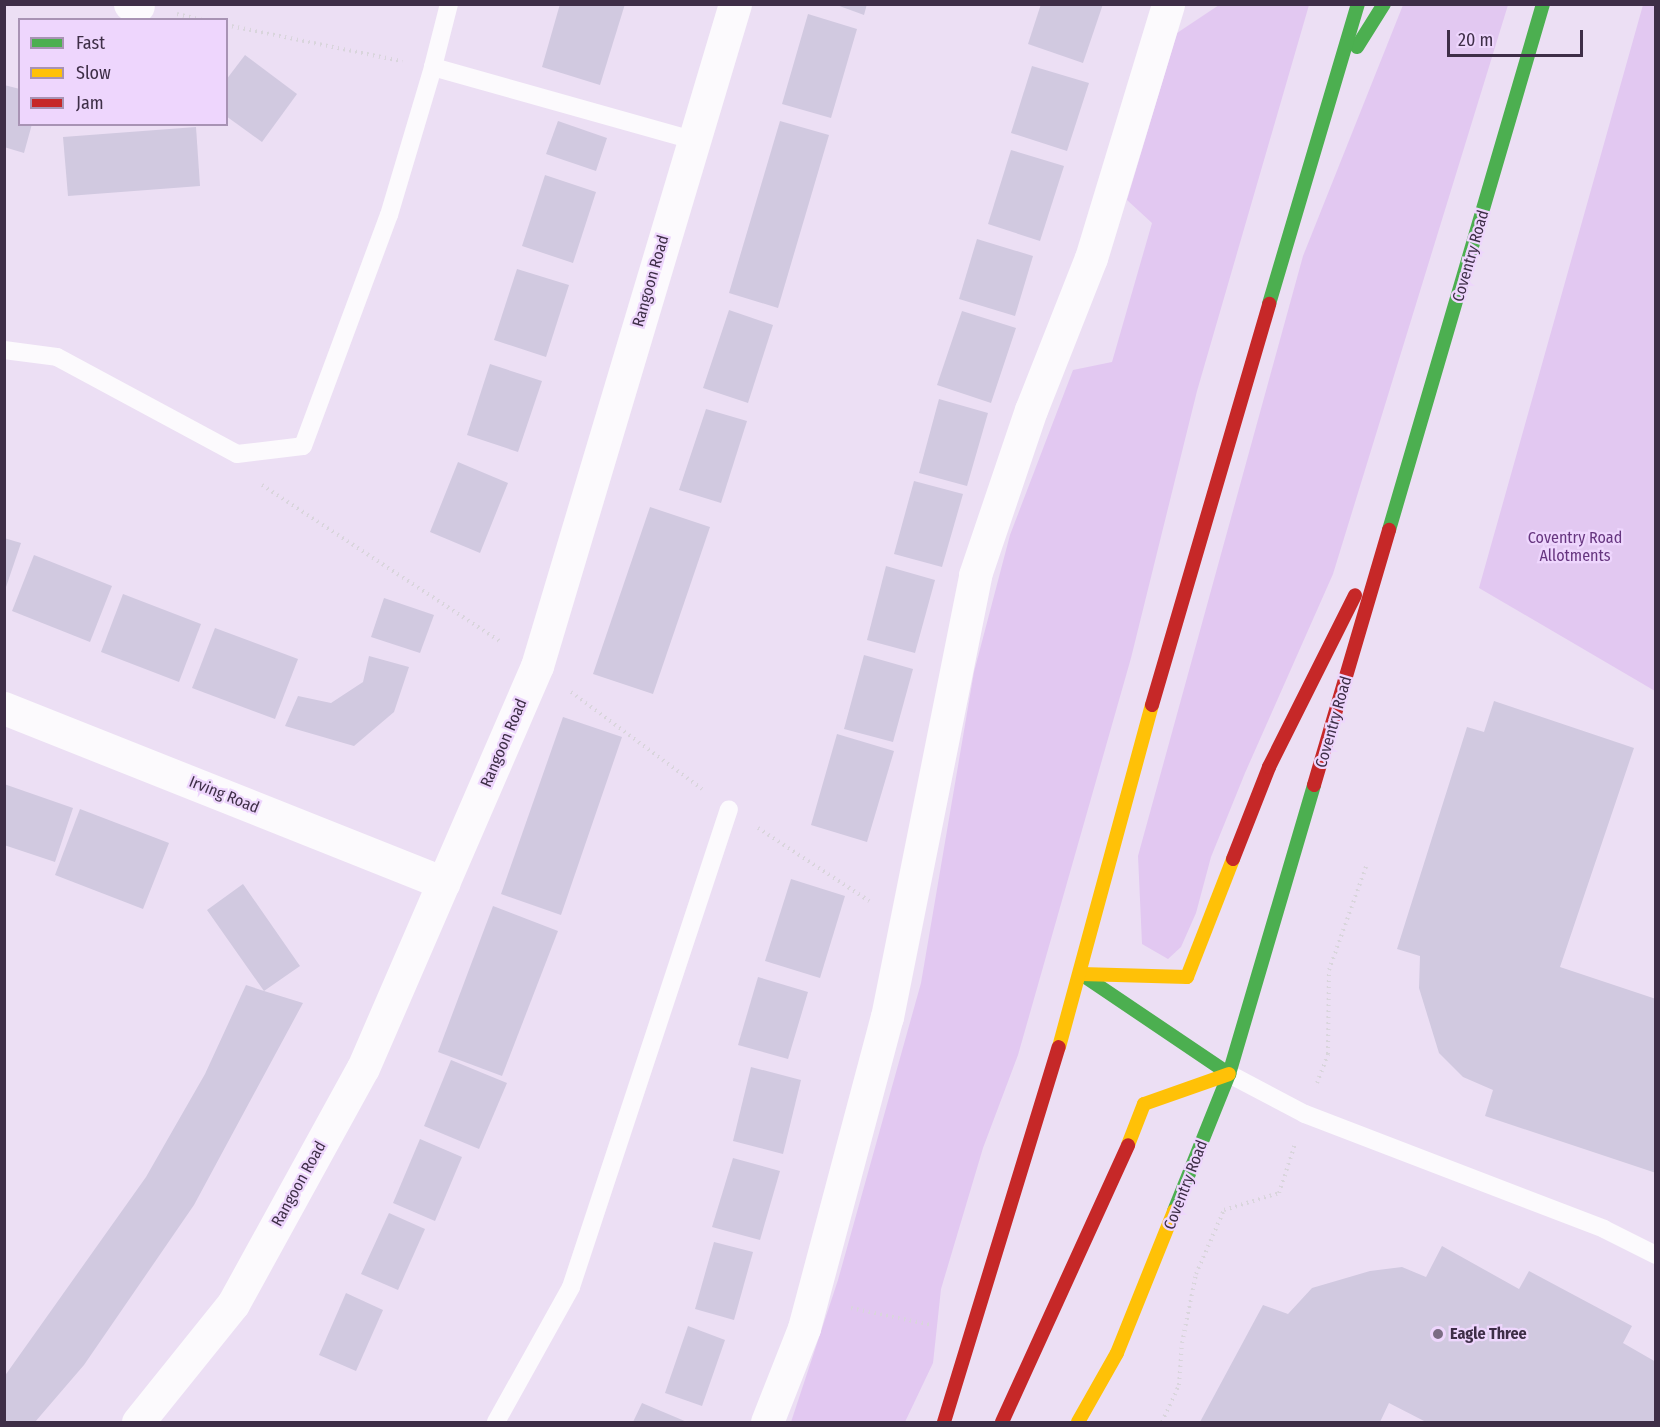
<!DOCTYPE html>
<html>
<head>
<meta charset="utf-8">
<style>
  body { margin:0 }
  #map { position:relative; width:1660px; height:1427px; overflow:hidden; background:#ecdff4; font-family:"Fira Sans Condensed",sans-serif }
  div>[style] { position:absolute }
  .green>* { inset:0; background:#e2c8f1 }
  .building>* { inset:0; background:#d1c9e0 }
  .path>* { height:4px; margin-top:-2px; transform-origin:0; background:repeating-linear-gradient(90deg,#d9d5dc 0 1.5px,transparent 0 6px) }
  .lane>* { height:18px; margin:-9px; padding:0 9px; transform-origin:9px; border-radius:9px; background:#fcfafd }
  .street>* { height:33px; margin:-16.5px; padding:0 16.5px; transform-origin:16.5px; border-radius:16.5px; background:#fcfafd }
  .fast>* { height:14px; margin:-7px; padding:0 7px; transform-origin:7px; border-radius:7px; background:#4caf50 }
  .slow>* { height:14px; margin:-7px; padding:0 7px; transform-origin:7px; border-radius:7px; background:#ffc107 }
  .jam>* { height:14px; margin:-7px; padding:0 7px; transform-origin:7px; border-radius:7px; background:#c62828 }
  .dots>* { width:16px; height:16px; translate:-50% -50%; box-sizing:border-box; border:3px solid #eed6fd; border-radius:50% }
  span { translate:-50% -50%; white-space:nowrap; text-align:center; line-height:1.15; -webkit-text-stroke:4.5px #eed6fd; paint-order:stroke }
  .street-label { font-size:16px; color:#3e2e47 }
  .park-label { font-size:16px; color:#66357f }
  .poi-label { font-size:16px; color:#3e2e47; font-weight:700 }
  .left { translate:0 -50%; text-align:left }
  .frame { position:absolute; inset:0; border:6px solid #3e2e47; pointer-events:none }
  .legend { position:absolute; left:18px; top:18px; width:210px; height:108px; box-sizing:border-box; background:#eed6fd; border:2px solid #a893b4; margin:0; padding:8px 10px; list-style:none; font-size:18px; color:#3e2e47 }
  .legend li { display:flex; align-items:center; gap:12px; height:30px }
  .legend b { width:30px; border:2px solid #a893b4 }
  .scale { position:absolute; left:1447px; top:30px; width:136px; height:27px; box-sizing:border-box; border:3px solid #3e2e47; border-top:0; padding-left:8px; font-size:18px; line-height:21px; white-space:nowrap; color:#3e2e47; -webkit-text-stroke:4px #eed6fd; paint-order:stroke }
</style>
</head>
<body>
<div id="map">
  <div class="green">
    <div style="clip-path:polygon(1219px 5px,1309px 5px,1197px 391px,1131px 658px,1018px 1055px,983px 1148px,941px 1289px,933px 1363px,905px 1422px,791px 1422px,838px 1280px,921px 983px,974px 672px,1010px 535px,1073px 370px,1112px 362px,1152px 223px,1127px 200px,1177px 33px)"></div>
    <div style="clip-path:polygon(1403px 5px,1508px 5px,1333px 574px,1245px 773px,1211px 857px,1196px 913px,1181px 947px,1168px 959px,1142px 944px,1138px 856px,1303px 256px)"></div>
    <div style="clip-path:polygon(1643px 5px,1656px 5px,1655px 691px,1479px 588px)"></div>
  </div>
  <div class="building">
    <div style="clip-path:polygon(560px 4px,625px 4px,600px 85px,542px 67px)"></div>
    <div style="clip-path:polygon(834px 4px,867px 4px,864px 15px)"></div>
    <div style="clip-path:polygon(1041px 4px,1103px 4px,1083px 63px,1028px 44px)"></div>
    <div style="clip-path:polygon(808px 14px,857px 29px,831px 118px,782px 104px)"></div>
    <div style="clip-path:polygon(245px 55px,297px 94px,262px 142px,226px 116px,226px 80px)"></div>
    <div style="clip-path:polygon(1032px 66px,1089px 83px,1067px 151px,1011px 133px)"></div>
    <div style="clip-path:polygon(4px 85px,20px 89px,20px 124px,32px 124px,24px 153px,4px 147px)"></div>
    <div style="clip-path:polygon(558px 121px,607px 138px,596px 171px,546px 154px)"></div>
    <div style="clip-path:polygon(780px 121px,829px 135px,778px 308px,729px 293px)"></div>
    <div style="clip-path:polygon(196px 127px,200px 186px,68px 196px,63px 137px)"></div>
    <div style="clip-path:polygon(1011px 150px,1064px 166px,1040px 241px,988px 224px)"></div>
    <div style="clip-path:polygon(545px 175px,596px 192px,573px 263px,522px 246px)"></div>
    <div style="clip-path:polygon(977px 239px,1033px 256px,1015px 316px,959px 299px)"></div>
    <div style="clip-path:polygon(517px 269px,569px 285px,546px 357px,494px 340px)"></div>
    <div style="clip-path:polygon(729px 310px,773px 325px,748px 403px,703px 388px)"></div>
    <div style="clip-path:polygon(962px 311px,1016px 328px,991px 403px,937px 385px)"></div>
    <div style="clip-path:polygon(490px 364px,542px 381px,518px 452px,467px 435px)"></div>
    <div style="clip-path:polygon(939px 399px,988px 413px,967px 486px,919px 473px)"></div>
    <div style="clip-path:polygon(706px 409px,747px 421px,721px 503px,679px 490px)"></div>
    <div style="clip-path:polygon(458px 462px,508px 483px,480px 553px,430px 532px)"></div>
    <div style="clip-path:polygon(914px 481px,963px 494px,942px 567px,894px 554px)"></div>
    <div style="clip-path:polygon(650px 507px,710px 527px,653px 694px,593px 674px)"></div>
    <div style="clip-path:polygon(4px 538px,21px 543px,5px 590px,4px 589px)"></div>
    <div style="clip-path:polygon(34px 555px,112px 586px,90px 642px,12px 611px)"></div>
    <div style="clip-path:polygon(886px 566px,935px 580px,915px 653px,867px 640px)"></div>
    <div style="clip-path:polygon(123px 594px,201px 624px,179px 682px,101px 652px)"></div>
    <div style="clip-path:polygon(384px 598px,434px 615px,420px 653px,371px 637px)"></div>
    <div style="clip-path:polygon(215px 628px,298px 659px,275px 719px,192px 688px)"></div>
    <div style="clip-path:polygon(864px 655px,913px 669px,893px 742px,844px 729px)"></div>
    <div style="clip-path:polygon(369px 656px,409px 667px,394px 712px,354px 746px,285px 726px,298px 696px,331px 703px,363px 682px)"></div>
    <div style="clip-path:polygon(1494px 701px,1634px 748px,1560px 967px,1656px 999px,1656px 1173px,1485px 1116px,1493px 1090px,1463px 1077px,1439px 1053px,1419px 988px,1420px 956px,1397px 949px,1467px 727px,1484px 732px)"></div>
    <div style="clip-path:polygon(563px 717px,622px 737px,561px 915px,501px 894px)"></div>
    <div style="clip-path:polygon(837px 734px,894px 751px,867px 842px,811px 825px)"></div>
    <div style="clip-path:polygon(4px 784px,73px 808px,55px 862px,4px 845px)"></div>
    <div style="clip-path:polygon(80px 809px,169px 843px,143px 909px,55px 875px)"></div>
    <div style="clip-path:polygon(791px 879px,845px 896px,820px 978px,765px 961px)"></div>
    <div style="clip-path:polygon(243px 884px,300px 966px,264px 991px,303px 1003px,194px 1205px,84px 1365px,35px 1422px,4px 1422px,4px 1377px,146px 1177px,205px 1074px,246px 985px,264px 991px,207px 910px)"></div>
    <div style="clip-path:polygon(493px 906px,558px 931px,502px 1076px,438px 1052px)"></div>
    <div style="clip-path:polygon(758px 977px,808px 992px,788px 1059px,738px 1045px)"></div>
    <div style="clip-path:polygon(451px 1060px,507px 1083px,479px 1149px,424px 1126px)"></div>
    <div style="clip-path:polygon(751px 1067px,801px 1080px,783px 1154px,733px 1141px)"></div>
    <div style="clip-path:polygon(420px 1139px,462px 1157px,435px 1221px,393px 1203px)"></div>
    <div style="clip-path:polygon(733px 1158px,780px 1171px,760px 1240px,712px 1227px)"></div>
    <div style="clip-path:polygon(389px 1213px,425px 1229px,398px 1290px,361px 1274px)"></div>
    <div style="clip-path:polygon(714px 1242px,753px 1252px,734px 1320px,695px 1309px)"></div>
    <div style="clip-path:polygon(1442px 1246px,1519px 1289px,1529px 1271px,1632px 1326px,1623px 1343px,1656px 1362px,1656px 1422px,1426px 1422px,1389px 1403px,1380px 1422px,1200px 1422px,1263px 1305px,1288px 1314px,1312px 1288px,1370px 1271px,1402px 1267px,1426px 1277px)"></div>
    <div style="clip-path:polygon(346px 1293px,383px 1310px,356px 1371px,319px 1355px)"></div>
    <div style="clip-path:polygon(688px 1326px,725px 1340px,702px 1406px,665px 1393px)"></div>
    <div style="clip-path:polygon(642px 1403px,687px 1422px,633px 1422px)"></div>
  </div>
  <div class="path">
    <div style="left:177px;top:14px;width:26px;rotate:13deg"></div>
    <div style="left:226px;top:25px;width:180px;rotate:11.6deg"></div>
    <div style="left:262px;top:485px;width:286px;rotate:33.3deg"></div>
    <div style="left:571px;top:692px;width:163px;rotate:36.5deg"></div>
    <div style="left:758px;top:828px;width:133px;rotate:33.3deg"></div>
    <div style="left:1317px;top:1083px;width:31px;rotate:-69deg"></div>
    <div style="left:1328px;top:1054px;width:84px;rotate:-89.3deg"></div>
    <div style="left:1329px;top:970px;width:113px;rotate:-70.3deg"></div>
    <div style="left:851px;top:1308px;width:83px;rotate:11.9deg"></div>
    <div style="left:1162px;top:1422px;width:41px;rotate:-65.3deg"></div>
    <div style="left:1179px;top:1385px;width:42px;rotate:-85.9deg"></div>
    <div style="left:1182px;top:1343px;width:70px;rotate:-78.5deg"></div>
    <div style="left:1196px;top:1274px;width:70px;rotate:-66.4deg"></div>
    <div style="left:1224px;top:1210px;width:58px;rotate:-17.2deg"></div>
    <div style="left:1279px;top:1193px;width:52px;rotate:-71.9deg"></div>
  </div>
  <div class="lane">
    <div style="left:449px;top:4px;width:65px;rotate:104.3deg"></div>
    <div style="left:433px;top:67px;width:270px;rotate:15.7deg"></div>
    <div style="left:4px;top:350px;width:53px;rotate:7.5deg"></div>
    <div style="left:57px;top:357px;width:204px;rotate:28.3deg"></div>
    <div style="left:237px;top:454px;width:66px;rotate:-6.9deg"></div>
    <div style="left:303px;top:446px;width:246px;rotate:-69.6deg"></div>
    <div style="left:389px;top:215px;width:154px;rotate:-73.4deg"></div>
    <div style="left:1229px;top:1074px;width:86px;rotate:27.8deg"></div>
    <div style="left:1305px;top:1114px;width:320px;rotate:21deg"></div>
    <div style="left:1604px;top:1229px;width:58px;rotate:26.6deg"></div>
    <div style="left:496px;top:1422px;width:154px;rotate:-60.9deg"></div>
    <div style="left:571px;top:1287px;width:503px;rotate:-71.71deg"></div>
  </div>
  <div class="street">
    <div style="left:130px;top:4px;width:8px;rotate:14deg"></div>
    <div style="left:4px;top:708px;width:473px;rotate:21.7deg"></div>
    <div style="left:138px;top:1422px;width:151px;rotate:-51.2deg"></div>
    <div style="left:233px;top:1304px;width:269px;rotate:-61.2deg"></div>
    <div style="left:363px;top:1068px;width:438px;rotate:-66.6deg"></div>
    <div style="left:537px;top:666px;width:691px;rotate:-73.35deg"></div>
    <div style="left:767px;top:1422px;width:101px;rotate:-68.5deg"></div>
    <div style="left:804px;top:1328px;width:322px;rotate:-75.1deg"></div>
    <div style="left:887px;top:1017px;width:451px;rotate:-78.7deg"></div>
    <div style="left:975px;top:575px;width:174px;rotate:-71.3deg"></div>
    <div style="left:1031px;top:410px;width:163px;rotate:-68.5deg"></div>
    <div style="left:1091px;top:258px;width:265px;rotate:-73.1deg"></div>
  </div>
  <div class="fast">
    <div style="left:1357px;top:47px;width:51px;rotate:-57.9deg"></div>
    <div style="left:1269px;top:304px;width:313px;rotate:-73.5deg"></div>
    <div style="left:1389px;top:530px;width:548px;rotate:-73.68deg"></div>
    <div style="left:1081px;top:974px;width:179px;rotate:34deg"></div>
    <div style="left:1174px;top:1211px;width:148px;rotate:-68.1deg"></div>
    <div style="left:1229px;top:1074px;width:301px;rotate:-73.6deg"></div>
  </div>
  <div class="slow">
    <div style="left:1081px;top:974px;width:106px;rotate:1.6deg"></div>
    <div style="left:1187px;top:977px;width:127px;rotate:-68.7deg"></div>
    <div style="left:1059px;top:1047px;width:354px;rotate:-74.8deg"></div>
    <div style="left:1128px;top:1145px;width:44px;rotate:-68.7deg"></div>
    <div style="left:1144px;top:1104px;width:90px;rotate:-19.4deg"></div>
    <div style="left:1078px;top:1422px;width:79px;rotate:-60.5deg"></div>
    <div style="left:1117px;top:1353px;width:153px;rotate:-68.1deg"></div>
  </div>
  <div class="jam">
    <div style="left:1152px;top:705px;width:418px;rotate:-73.7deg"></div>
    <div style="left:1314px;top:785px;width:266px;rotate:-73.6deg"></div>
    <div style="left:1233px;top:859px;width:99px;rotate:-68.6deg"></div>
    <div style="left:1269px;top:767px;width:192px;rotate:-63.4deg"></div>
    <div style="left:944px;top:1422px;width:392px;rotate:-73deg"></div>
    <div style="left:1002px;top:1422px;width:304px;rotate:-65.5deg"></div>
  </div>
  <div class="dots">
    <div style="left:1438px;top:1334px;background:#7b6c84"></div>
  </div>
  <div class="street-label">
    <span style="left:1471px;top:256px;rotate:-74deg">Coventry Road</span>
    <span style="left:651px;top:281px;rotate:-74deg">Rangoon Road</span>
    <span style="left:1334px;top:722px;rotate:-74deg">Coventry Road</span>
    <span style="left:504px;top:743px;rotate:-67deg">Rangoon Road</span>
    <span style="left:224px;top:795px;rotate:22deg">Irving Road</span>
    <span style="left:299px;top:1184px;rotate:-61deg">Rangoon Road</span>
    <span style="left:1186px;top:1185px;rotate:-69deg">Coventry Road</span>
  </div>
  <div class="park-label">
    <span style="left:1575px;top:547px">Coventry Road<br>Allotments</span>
  </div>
  <div class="poi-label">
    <span class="left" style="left:1450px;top:1334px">Eagle Three</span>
  </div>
  <div class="frame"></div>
  <ul class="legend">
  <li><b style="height:8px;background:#4caf50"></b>Fast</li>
  <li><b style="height:8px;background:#ffc107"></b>Slow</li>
  <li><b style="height:8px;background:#c62828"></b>Jam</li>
  </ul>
  <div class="scale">20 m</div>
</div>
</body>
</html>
